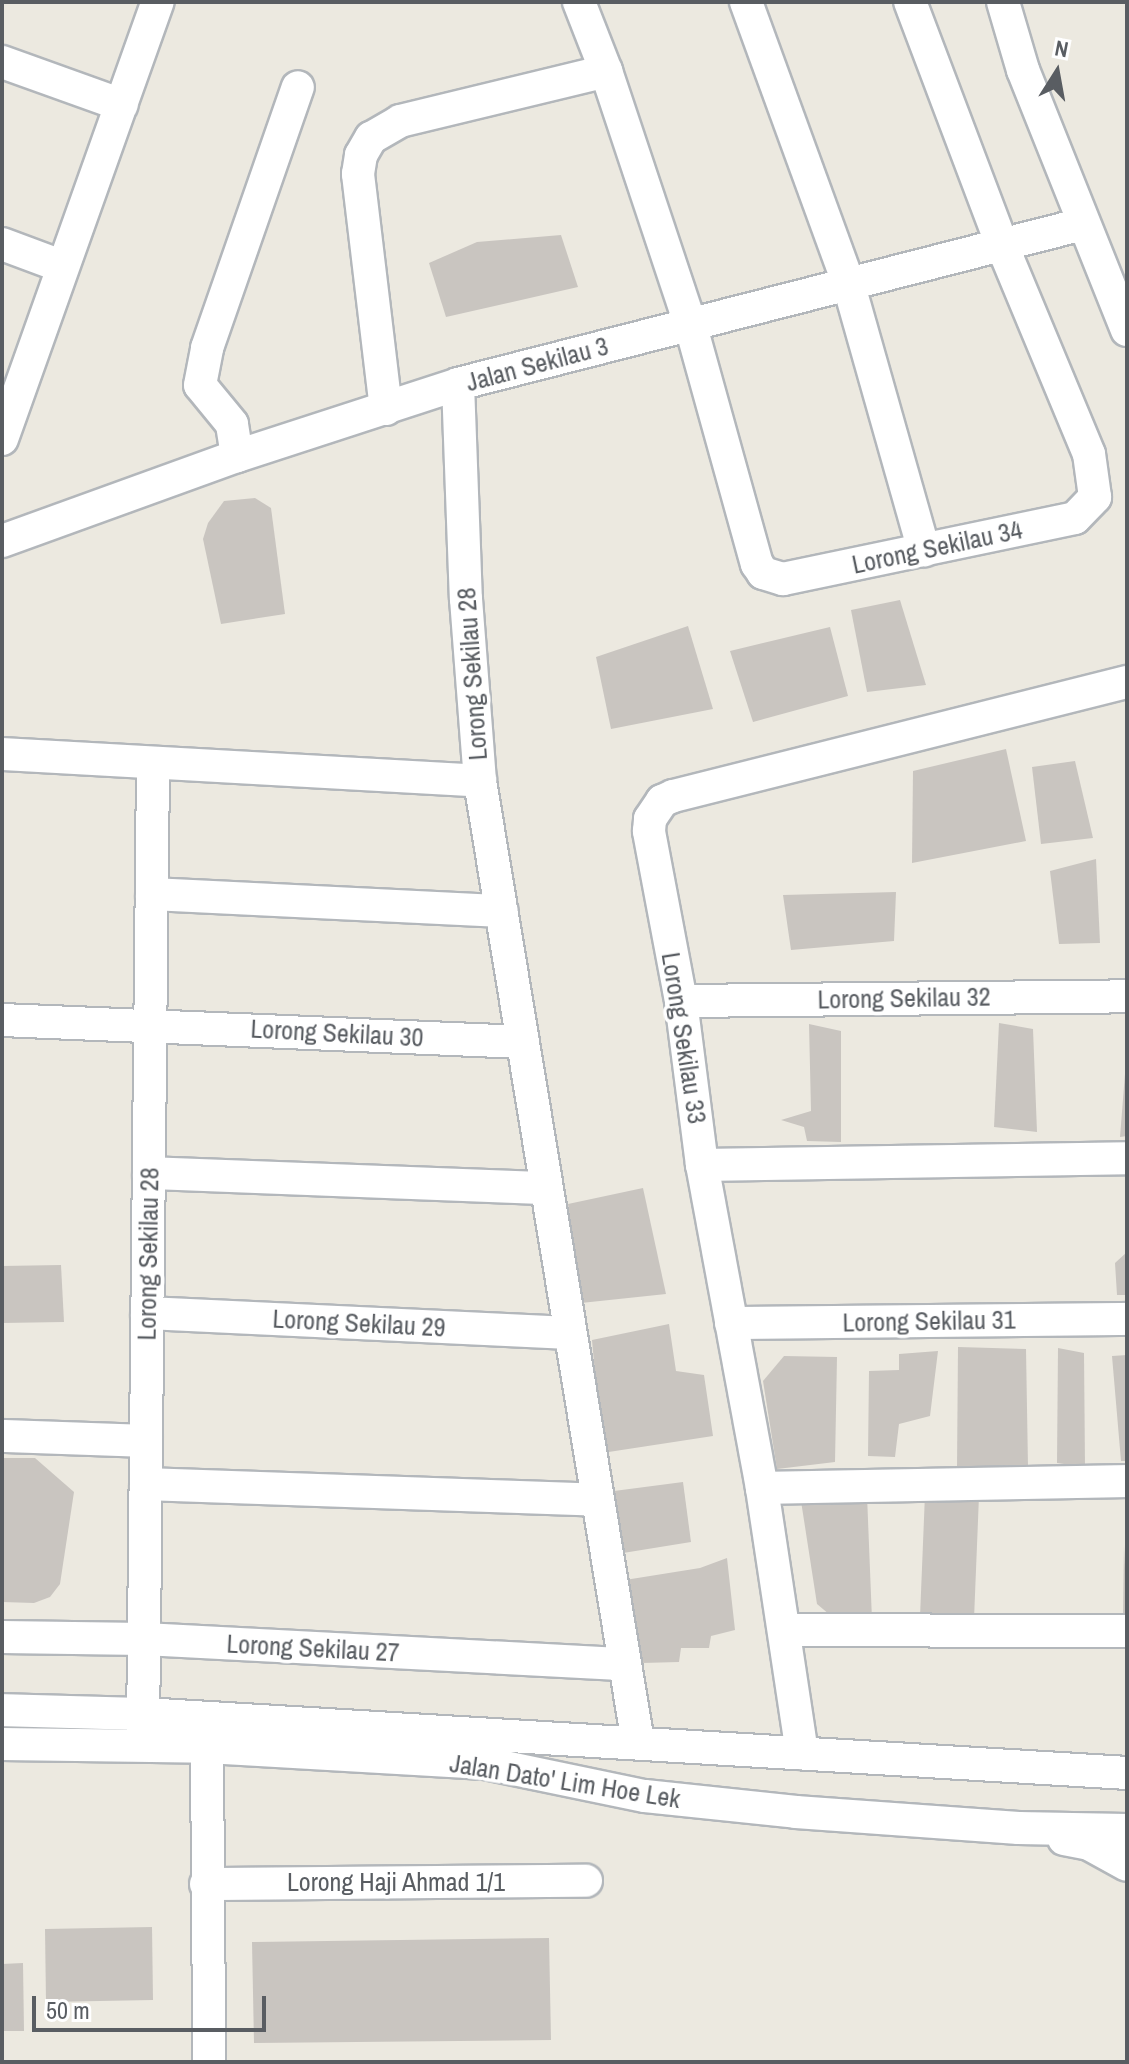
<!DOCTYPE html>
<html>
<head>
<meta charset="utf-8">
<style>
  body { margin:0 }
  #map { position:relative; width:1129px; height:2064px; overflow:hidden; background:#ece9e0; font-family:"Archivo Narrow",sans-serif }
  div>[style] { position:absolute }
  .building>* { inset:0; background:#c9c5c0 }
  .roads { filter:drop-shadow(2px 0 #b3b7bb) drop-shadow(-2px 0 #b3b7bb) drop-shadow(0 2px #b3b7bb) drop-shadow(0 -2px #b3b7bb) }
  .minor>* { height:32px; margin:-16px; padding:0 16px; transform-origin:16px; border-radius:16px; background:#fff }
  span { translate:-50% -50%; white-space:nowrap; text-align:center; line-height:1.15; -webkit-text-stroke:7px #fff; paint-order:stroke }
  .street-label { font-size:26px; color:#595d62 }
  .frame { position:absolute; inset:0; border:4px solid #595d62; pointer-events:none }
  .north { position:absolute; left:1017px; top:32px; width:80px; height:80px; -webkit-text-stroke:6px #fff; paint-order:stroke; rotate:11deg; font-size:22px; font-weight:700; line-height:32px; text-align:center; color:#595d62 }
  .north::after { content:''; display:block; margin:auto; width:28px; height:36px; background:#595d62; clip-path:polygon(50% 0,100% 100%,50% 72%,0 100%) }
  .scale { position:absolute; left:32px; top:1996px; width:234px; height:36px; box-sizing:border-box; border:4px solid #595d62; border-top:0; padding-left:10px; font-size:24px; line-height:28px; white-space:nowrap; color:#595d62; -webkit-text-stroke:6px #fff; paint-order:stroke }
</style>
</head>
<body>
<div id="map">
  <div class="building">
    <div style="clip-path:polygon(561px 235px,578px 287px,446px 317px,429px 263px,477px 242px)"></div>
    <div style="clip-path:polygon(255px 498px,271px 508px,285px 614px,221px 624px,203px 539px,208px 523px,224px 501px)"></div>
    <div style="clip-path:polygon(900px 600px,926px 685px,867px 692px,851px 610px)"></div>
    <div style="clip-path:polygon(688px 626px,713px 709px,611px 729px,596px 657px)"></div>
    <div style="clip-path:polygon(830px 627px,848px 696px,753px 722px,730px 651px)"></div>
    <div style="clip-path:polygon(1006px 749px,1026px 841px,912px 863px,913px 771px)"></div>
    <div style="clip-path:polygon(1075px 761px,1093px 838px,1041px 844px,1032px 767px)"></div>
    <div style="clip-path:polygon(1096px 859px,1100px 943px,1059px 944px,1050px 871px)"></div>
    <div style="clip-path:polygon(896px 892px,894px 941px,791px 950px,783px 895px)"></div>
    <div style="clip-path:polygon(999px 1023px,1033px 1029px,1037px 1132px,994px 1127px)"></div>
    <div style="clip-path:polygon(809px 1024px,841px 1031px,841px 1142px,807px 1141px,804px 1127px,781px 1120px,811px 1111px)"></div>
    <div style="clip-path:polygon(1125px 1074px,1127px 1136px,1120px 1137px)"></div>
    <div style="clip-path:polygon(643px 1188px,666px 1294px,581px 1303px,568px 1204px)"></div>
    <div style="clip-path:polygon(1127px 1252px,1127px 1295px,1117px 1295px,1115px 1263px)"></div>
    <div style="clip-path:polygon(61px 1265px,64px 1322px,2px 1323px,2px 1266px)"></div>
    <div style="clip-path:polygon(669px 1324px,676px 1371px,704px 1375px,713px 1436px,602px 1453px,592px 1340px)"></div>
    <div style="clip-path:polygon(958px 1347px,1026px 1349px,1028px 1467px,957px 1468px)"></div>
    <div style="clip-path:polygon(1058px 1348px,1084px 1353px,1085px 1467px,1057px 1463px)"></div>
    <div style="clip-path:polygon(938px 1351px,930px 1416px,899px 1424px,895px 1457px,868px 1456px,869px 1371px,899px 1370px,899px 1354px)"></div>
    <div style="clip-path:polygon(1127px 1355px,1127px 1461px,1121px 1461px,1112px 1356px)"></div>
    <div style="clip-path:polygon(784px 1356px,837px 1357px,835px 1462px,777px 1469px,763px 1381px)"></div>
    <div style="clip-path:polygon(2px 1458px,35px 1458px,74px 1492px,60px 1584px,50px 1597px,34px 1603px,2px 1602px)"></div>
    <div style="clip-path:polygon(683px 1482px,691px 1542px,623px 1553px,614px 1491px)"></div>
    <div style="clip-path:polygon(925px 1494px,979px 1496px,974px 1619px,920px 1617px)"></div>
    <div style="clip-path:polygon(867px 1495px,872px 1620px,836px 1620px,817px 1604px,801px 1501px)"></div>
    <div style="clip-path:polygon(1124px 1545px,1127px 1616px,1123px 1616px)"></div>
    <div style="clip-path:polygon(727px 1558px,735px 1630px,711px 1636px,709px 1648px,681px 1648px,679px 1662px,642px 1663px,625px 1580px,700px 1568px)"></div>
    <div style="clip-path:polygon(152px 1927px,153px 2000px,46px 2002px,45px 1929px)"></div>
    <div style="clip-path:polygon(549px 1938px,551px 2040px,254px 2043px,252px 1942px)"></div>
    <div style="clip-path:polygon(23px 1963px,24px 2031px,2px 2031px,2px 1964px)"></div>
  </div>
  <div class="roads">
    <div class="minor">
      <div style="left:579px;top:2px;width:74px;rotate:68.6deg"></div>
      <div style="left:606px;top:71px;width:266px;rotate:71.6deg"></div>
      <div style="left:690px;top:323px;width:250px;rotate:74.5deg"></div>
      <div style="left:757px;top:564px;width:11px;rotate:56deg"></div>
      <div style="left:763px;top:573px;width:21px;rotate:17deg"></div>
      <div style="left:783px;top:579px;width:298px;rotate:-11.8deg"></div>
      <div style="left:1075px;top:518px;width:29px;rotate:-46deg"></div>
      <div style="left:1095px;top:497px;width:43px;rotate:-97.9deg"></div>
      <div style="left:1089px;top:454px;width:226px;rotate:-112.6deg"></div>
      <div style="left:1002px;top:245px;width:260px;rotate:-110.7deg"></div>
      <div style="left:746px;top:2px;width:298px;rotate:70deg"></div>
      <div style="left:848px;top:282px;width:279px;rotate:74.2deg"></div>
      <div style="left:1003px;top:2px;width:71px;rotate:73.6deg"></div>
      <div style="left:1023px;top:70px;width:280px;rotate:68.2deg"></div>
      <div style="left:2px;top:62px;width:127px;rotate:19.7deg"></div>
      <div style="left:2px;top:244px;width:63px;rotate:20.4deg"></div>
      <div style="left:458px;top:384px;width:215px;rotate:87.9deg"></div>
      <div style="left:466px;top:599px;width:183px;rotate:85.6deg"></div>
      <div style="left:480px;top:781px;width:975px;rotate:80.67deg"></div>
      <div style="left:386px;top:409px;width:237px;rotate:-96.8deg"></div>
      <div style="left:358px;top:174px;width:19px;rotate:-81deg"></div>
      <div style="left:361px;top:155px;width:20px;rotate:-60deg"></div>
      <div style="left:371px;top:138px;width:34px;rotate:-30deg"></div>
      <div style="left:400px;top:121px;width:212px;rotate:-13.6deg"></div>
      <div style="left:2px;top:439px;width:464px;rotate:-70.4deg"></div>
      <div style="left:237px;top:456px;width:32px;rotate:-99deg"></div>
      <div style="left:232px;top:424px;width:50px;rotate:-129.4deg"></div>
      <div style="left:200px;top:385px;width:38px;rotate:-79deg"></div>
      <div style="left:207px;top:348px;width:276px;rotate:-70.8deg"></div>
      <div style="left:2px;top:541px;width:250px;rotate:-19.9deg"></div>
      <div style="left:237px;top:456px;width:232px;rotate:-18deg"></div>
      <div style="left:458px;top:384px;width:645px;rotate:-14.36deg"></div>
      <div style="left:2px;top:754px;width:479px;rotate:3.2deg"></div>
      <div style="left:152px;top:894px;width:350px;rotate:2.8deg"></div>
      <div style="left:681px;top:1001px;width:446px;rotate:-0.6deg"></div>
      <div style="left:2px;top:1020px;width:521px;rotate:2.42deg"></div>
      <div style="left:702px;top:1165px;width:425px;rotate:-0.9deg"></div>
      <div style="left:149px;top:1173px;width:396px;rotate:2.2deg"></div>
      <div style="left:147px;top:1313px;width:423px;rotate:2.7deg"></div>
      <div style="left:731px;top:1323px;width:396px;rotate:-0.6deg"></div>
      <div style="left:2px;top:1436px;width:144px;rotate:2deg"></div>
      <div style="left:146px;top:1484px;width:451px;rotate:2deg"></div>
      <div style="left:762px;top:1488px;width:365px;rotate:-1.1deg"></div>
      <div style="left:784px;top:1630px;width:343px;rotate:0.2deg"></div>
      <div style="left:2px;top:1637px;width:142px;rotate:0.8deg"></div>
      <div style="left:144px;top:1639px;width:481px;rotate:3deg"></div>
      <div style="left:2px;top:1710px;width:141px;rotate:1.6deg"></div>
      <div style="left:143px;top:1714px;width:986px;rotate:3.43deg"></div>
      <div style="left:143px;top:1735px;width:972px;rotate:-89.41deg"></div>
      <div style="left:2px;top:1744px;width:205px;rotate:0.8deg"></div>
      <div style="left:207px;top:1747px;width:278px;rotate:3.3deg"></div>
      <div style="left:485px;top:1763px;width:163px;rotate:11.7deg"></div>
      <div style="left:645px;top:1796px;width:152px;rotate:6deg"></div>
      <div style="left:796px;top:1812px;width:223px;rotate:4.1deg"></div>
      <div style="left:1018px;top:1828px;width:109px;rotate:1.1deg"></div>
      <div style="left:207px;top:1747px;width:315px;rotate:89.6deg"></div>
      <div style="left:802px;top:1753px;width:268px;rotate:-98.6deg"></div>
      <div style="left:762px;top:1488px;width:329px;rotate:-100.5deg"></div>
      <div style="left:702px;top:1165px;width:165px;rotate:-97.3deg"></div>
      <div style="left:681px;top:1001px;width:173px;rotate:-100.7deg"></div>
      <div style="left:649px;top:831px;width:12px;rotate:-85deg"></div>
      <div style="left:650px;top:819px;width:22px;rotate:-56deg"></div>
      <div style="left:662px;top:801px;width:12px;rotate:-24deg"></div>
      <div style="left:673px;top:796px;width:468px;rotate:-14.1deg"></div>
      <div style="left:1064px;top:1839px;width:25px;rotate:11deg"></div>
      <div style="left:1089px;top:1844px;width:43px;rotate:28.9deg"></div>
      <div style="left:206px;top:1884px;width:380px;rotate:-0.5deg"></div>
    </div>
  </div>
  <div class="street-label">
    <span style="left:537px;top:364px;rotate:-15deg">Jalan Sekilau 3</span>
    <span style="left:937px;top:547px;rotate:-12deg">Lorong Sekilau 34</span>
    <span style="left:472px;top:674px;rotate:-94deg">Lorong Sekilau 28</span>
    <span style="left:904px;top:998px;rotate:-1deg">Lorong Sekilau 32</span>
    <span style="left:337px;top:1033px;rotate:3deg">Lorong Sekilau 30</span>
    <span style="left:684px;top:1038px;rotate:81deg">Lorong Sekilau 33</span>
    <span style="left:148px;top:1254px;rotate:-89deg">Lorong Sekilau 28</span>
    <span style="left:929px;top:1321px;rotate:-1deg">Lorong Sekilau 31</span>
    <span style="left:359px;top:1323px;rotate:3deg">Lorong Sekilau 29</span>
    <span style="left:313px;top:1648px;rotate:3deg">Lorong Sekilau 27</span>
    <span style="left:565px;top:1781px;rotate:9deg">Jalan Dato' Lim Hoe Lek</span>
    <span style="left:396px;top:1882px">Lorong Haji Ahmad 1/1</span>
  </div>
  <div class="frame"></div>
  <div class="north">N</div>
  <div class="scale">50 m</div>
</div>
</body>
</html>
